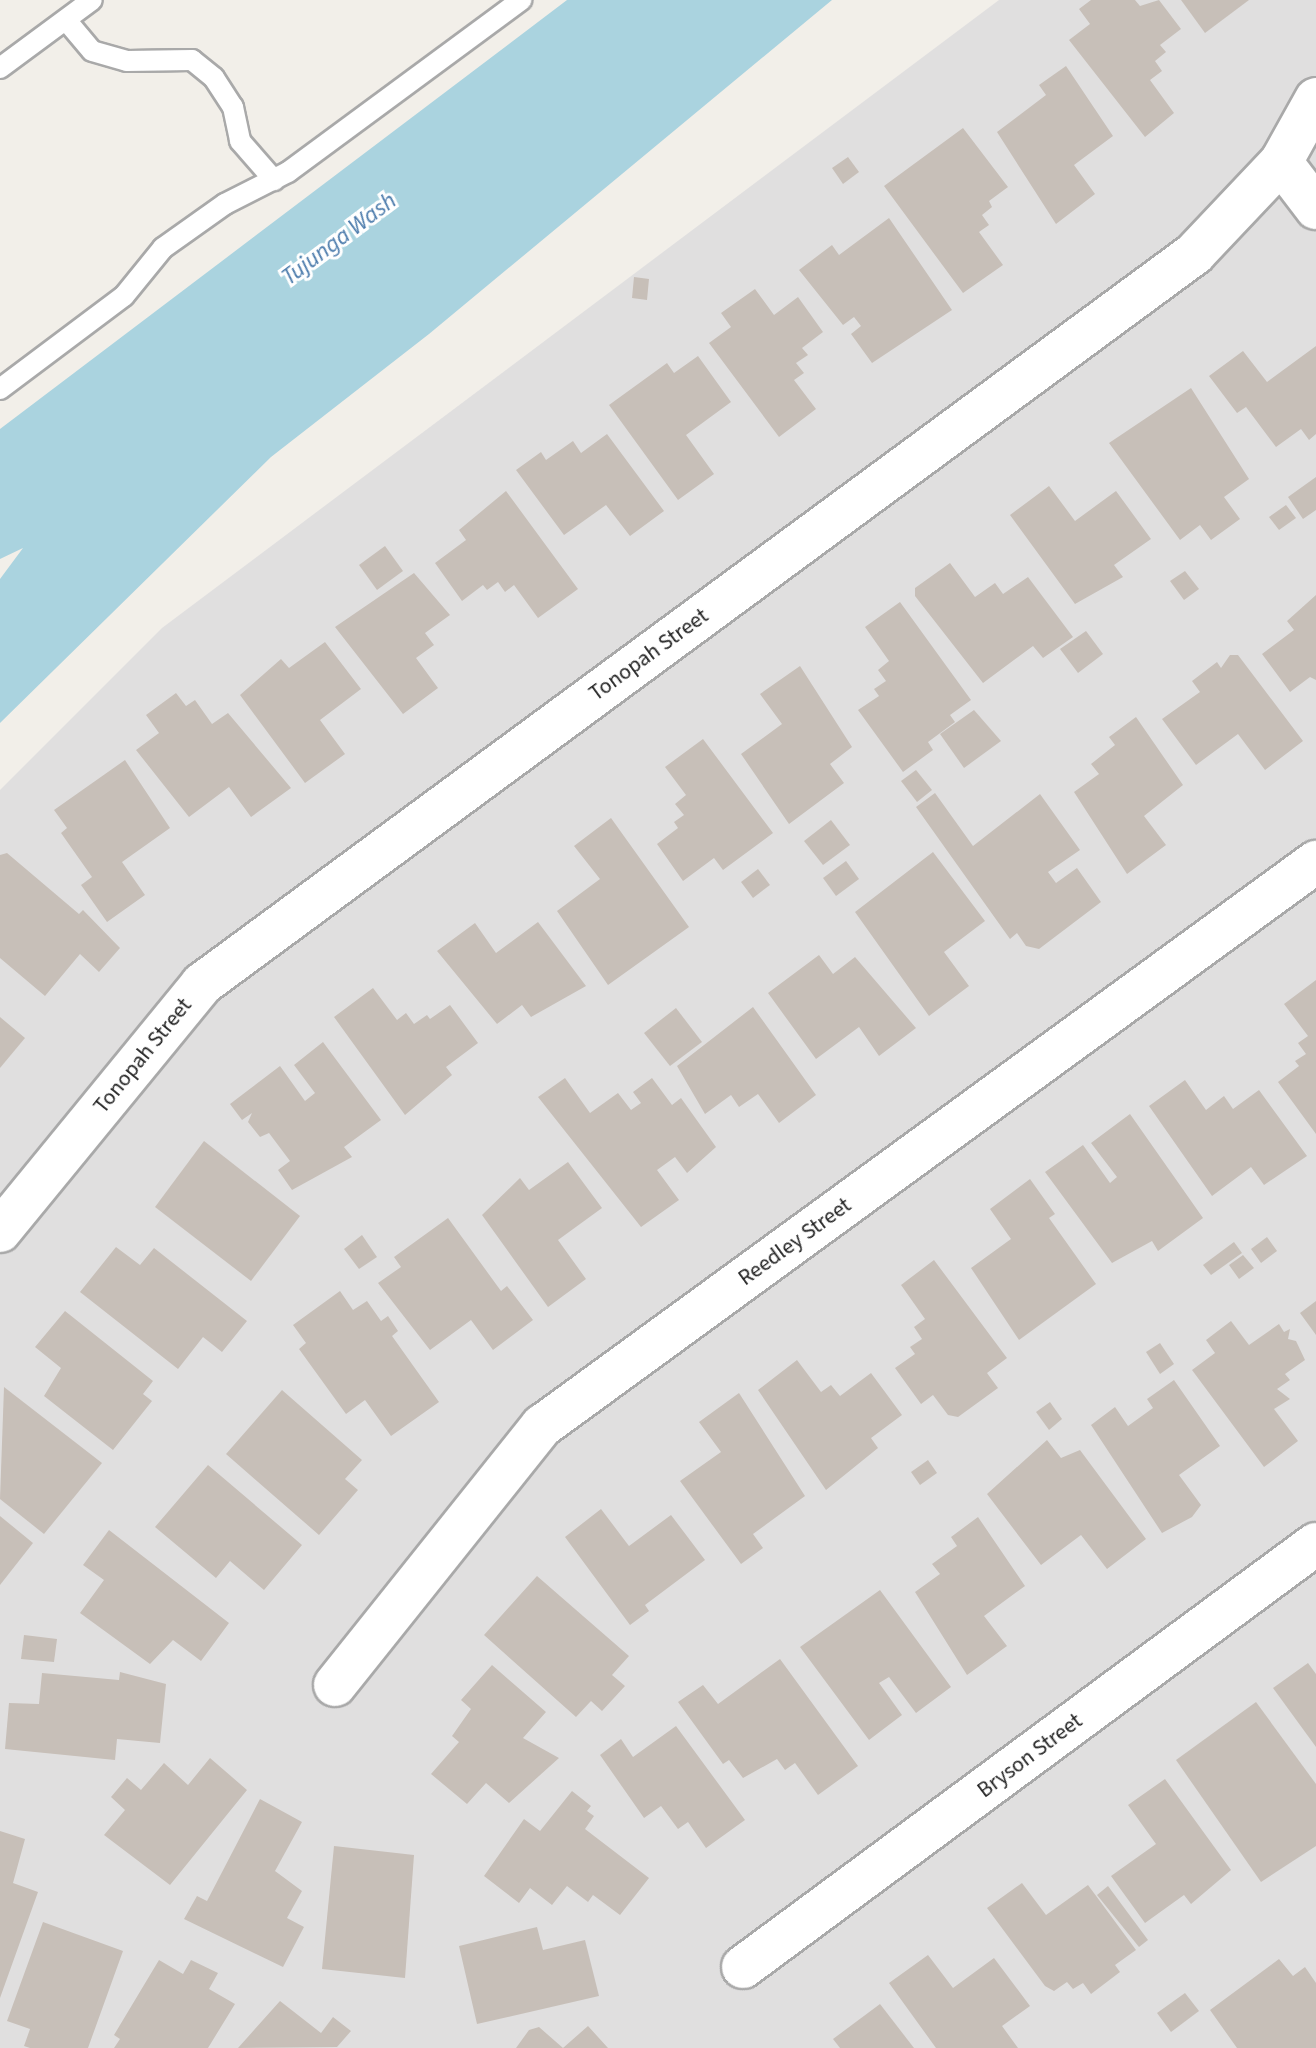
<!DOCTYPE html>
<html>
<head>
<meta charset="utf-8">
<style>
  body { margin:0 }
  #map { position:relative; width:1316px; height:2048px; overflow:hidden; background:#f2efe9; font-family:"Source Sans 3",sans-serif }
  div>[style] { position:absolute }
  .residential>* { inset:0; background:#e0dfdf }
  .water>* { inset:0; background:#aad3df }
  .building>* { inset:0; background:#c7bfb8 }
  .roads { filter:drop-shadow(2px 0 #a9a9a9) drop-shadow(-2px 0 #a9a9a9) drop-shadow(0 2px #a9a9a9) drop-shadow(0 -2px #a9a9a9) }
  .lane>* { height:20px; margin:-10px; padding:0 10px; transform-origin:10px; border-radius:10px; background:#fff }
  .street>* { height:42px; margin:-21px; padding:0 21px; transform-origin:21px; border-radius:21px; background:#fff }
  span { translate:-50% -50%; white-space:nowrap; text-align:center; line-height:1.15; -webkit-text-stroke:6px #fff; paint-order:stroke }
  .street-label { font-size:22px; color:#222 }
  .water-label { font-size:24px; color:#4a7aab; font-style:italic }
</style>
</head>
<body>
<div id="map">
  <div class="residential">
    <div style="clip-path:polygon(999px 0,1316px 0,1316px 2048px,0 2048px,0 790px,162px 628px)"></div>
  </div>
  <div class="water">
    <div style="clip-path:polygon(567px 0,832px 0,429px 334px,271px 457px,0 723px,0 579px,23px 548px,0 559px,0 429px)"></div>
  </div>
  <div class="building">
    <div style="clip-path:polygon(1091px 0,1135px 0,1140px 6px,1159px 0,1181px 29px,1160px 45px,1166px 52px,1155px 61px,1162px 71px,1150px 80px,1174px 113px,1145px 137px,1069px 40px,1090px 24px,1079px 9px)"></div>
    <div style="clip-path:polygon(1181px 0,1249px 0,1205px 33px)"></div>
    <div style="clip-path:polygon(1066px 66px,1113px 136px,1074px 165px,1095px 194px,1056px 224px,997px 132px,1046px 95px,1039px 85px)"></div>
    <div style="clip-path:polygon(963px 128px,1008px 187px,989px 201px,992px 207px,982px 215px,989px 225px,979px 232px,1003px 265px,963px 293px,884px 186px)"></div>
    <div style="clip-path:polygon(848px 157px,859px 172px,843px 184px,832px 168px)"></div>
    <div style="clip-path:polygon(889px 218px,952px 310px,872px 363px,851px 334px,861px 326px,854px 317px,843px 325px,799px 270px,832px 245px,839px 255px)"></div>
    <div style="clip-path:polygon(634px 277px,649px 279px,647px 300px,632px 298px)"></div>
    <div style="clip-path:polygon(755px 289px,774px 315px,798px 297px,823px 332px,802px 348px,808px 355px,796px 363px,804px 373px,794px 380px,816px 409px,779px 437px,709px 343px,731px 327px,721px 313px)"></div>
    <div style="clip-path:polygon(1316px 346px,1316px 434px,1309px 440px,1301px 429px,1276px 447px,1246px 407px,1237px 413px,1209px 376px,1243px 351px,1267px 382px)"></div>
    <div style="clip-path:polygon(698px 356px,731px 402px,686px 435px,714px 474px,678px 500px,609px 405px,667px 363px,674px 373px)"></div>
    <div style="clip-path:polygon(1191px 388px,1249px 479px,1224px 497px,1240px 519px,1211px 540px,1200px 525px,1180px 540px,1109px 443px)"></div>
    <div style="clip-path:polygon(607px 434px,664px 511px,630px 536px,606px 505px,564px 535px,516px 470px,541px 452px,546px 460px,573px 441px,581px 453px)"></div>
    <div style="clip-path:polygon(1316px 477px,1316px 510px,1303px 519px,1288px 497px)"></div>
    <div style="clip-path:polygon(1049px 486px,1075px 521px,1116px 491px,1151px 539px,1114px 565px,1123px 577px,1075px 604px,1010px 515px)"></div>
    <div style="clip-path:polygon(506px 491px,578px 589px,538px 618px,514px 585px,505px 592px,498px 582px,487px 590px,483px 585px,462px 601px,435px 563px,466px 540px,459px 530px)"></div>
    <div style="clip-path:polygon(1286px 505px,1296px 518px,1279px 530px,1269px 517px)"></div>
    <div style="clip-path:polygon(385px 546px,403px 571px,377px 590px,359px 565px)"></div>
    <div style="clip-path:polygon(950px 563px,975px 597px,995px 583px,1003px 594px,1028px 577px,1073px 637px,1043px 658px,1033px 646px,983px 683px,915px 596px,915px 588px)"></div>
    <div style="clip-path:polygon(1185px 571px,1199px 589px,1184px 600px,1170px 581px)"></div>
    <div style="clip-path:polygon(414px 573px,450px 615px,425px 633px,434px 645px,416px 658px,438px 688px,403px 714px,335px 627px)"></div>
    <div style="clip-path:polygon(1316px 595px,1316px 680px,1310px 677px,1290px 692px,1262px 654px,1294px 630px,1287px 621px)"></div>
    <div style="clip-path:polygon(900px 602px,971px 700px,950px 715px,955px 722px,928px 742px,933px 750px,903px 772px,858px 710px,879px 696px,874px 689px,886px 681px,878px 670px,889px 661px,865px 627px)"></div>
    <div style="clip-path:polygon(1086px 631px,1103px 654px,1078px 673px,1060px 649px)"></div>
    <div style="clip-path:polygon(325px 642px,361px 689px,320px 720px,345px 754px,305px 783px,240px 695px,281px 659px,289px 668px)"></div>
    <div style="clip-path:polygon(1230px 655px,1238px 655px,1303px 741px,1265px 770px,1238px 734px,1196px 765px,1162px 719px,1200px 692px,1192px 681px,1217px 662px,1221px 668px)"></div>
    <div style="clip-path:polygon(800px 666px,852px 747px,830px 764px,844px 783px,789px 824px,741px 754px,782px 724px,760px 694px)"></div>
    <div style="clip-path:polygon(176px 693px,186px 706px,195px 700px,212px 724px,228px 713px,291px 788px,251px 817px,229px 787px,189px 817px,136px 750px,159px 733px,146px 715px)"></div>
    <div style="clip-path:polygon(974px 710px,1001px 741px,964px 768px,940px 734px)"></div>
    <div style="clip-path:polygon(1136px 717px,1183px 785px,1144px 816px,1166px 845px,1127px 874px,1074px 792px,1099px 774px,1091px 764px,1115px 745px,1109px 737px)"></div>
    <div style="clip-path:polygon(703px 739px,773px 833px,723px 870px,714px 858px,683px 881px,657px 844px,678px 828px,674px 822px,684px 815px,675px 804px,686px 795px,665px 767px)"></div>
    <div style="clip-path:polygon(125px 760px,170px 828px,122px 862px,145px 895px,107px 922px,81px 885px,92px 877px,61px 833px,67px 828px,54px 810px)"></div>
    <div style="clip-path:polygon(916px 770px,932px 790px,917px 802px,901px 781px)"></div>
    <div style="clip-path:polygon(935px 793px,973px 846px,1040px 794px,1080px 850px,1048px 872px,1056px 883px,1077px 868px,1101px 902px,1039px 949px,1026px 946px,1017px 933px,1010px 939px,916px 807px)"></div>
    <div style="clip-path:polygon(611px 818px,689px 927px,608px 985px,557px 911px,600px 879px,574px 846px)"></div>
    <div style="clip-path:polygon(831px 820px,850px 845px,823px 865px,804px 841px)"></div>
    <div style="clip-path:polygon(933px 852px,985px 921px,944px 952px,969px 986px,929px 1016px,855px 912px)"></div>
    <div style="clip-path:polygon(7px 853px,79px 914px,83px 910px,120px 948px,99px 972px,80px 954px,45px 996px,0 958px,0 855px)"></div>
    <div style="clip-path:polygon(846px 861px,859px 879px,836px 896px,823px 878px)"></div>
    <div style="clip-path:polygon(758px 869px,770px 885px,753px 898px,741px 882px)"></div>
    <div style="clip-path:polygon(538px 922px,586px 986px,531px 1017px,522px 1005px,497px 1024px,437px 951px,475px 923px,496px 953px)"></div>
    <div style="clip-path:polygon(819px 955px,833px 974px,855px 957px,916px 1028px,879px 1056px,859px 1027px,816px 1059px,768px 993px)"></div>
    <div style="clip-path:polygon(1316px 980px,1316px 1134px,1278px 1082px,1299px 1066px,1295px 1061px,1306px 1054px,1298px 1043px,1308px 1036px,1284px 1004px)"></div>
    <div style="clip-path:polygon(373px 988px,397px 1020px,406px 1013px,414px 1024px,427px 1015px,430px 1019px,450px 1005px,478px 1043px,446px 1067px,452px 1075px,405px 1115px,334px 1017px)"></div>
    <div style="clip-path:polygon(753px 1007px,816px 1095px,779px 1123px,758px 1094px,739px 1107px,731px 1095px,705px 1114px,677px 1066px)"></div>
    <div style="clip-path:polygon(676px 1008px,702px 1042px,670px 1066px,644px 1033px)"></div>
    <div style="clip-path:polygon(0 1017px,25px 1038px,0 1068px)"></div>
    <div style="clip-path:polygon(323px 1042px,381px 1120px,344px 1147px,352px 1157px,292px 1190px,278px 1170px,290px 1161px,269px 1133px,260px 1137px,248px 1122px,252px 1113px,242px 1120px,230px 1104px,280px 1066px,305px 1101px,315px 1093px,294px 1065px)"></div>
    <div style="clip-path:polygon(565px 1078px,590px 1113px,618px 1093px,631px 1110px,641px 1103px,633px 1092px,652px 1078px,672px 1105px,681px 1098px,716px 1147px,687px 1173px,675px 1157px,657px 1170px,679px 1200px,641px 1227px,538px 1097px)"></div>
    <div style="clip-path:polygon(1185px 1080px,1206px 1110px,1224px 1096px,1233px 1109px,1259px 1090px,1307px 1156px,1264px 1185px,1251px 1167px,1212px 1196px,1149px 1106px)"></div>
    <div style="clip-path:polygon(1130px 1114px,1203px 1218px,1158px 1251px,1152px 1241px,1112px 1263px,1045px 1172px,1083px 1145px,1110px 1183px,1117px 1177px,1091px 1143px)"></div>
    <div style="clip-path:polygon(204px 1141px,300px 1216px,251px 1281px,155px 1207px)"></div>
    <div style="clip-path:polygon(568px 1162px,602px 1208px,558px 1240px,586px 1279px,548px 1307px,482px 1215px,520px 1178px,529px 1190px)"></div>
    <div style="clip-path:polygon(1030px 1179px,1055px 1214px,1049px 1218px,1096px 1284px,1019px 1340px,971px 1268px,1011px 1239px,990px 1209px)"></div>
    <div style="clip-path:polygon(448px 1218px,501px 1291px,507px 1286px,533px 1320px,493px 1350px,471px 1320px,430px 1350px,378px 1283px,401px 1267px,394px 1257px)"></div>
    <div style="clip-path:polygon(362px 1235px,377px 1257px,359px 1269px,344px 1249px)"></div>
    <div style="clip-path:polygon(1267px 1237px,1277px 1251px,1261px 1263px,1251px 1249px)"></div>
    <div style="clip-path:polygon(1234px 1242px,1242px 1253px,1211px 1275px,1203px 1265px)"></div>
    <div style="clip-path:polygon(116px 1247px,140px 1265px,154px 1248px,247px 1321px,222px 1352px,203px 1337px,178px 1369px,80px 1292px)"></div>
    <div style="clip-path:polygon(1243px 1255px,1254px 1268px,1239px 1279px,1229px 1265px)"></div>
    <div style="clip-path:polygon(934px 1260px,1007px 1358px,987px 1373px,998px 1388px,958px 1417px,948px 1415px,933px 1395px,921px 1404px,895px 1368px,915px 1354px,910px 1347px,922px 1339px,914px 1327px,925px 1319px,901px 1285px)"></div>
    <div style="clip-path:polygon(340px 1291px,353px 1310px,367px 1301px,381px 1321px,388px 1316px,398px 1331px,392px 1336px,439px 1402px,391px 1436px,365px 1400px,346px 1414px,299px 1349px,306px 1343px,293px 1325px)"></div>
    <div style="clip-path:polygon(1316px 1301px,1316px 1335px,1300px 1313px)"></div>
    <div style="clip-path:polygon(65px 1311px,153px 1381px,143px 1394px,152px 1401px,113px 1450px,44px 1396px,61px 1368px,35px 1347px)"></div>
    <div style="clip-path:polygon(1231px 1321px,1249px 1345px,1279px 1324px,1284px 1332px,1290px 1329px,1288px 1339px,1296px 1341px,1305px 1360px,1285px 1374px,1290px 1380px,1277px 1389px,1290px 1399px,1274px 1409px,1298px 1441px,1264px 1467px,1192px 1370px,1215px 1353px,1206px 1340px)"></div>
    <div style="clip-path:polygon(1160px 1343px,1174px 1364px,1160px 1374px,1146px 1352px)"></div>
    <div style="clip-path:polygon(797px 1360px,821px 1392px,831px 1385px,840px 1396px,871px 1373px,902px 1415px,871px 1438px,878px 1448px,826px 1490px,758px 1390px)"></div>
    <div style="clip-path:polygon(1174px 1380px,1220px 1446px,1179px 1475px,1201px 1505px,1192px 1517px,1162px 1533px,1091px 1425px,1115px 1407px,1128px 1426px,1153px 1408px,1147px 1399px)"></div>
    <div style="clip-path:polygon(4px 1387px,102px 1463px,44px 1534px,0 1499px)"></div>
    <div style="clip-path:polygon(282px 1390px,362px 1460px,345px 1479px,358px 1490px,319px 1535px,226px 1454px)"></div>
    <div style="clip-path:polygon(739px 1393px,805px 1496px,753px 1534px,763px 1548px,741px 1564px,680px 1481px,721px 1452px,699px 1422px)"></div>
    <div style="clip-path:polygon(1050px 1402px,1062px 1419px,1049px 1430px,1036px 1412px)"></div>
    <div style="clip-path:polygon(1047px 1440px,1061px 1458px,1080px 1450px,1146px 1539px,1107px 1569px,1081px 1535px,1041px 1565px,987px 1494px)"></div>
    <div style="clip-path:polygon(928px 1460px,937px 1473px,920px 1485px,911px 1472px)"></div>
    <div style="clip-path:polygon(208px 1465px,302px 1545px,264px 1590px,230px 1561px,216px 1578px,155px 1527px)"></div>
    <div style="clip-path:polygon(601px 1509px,629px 1546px,671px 1515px,705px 1560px,645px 1605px,649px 1611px,630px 1625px,565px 1537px)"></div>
    <div style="clip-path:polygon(0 1516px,33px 1543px,0 1585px)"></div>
    <div style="clip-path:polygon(978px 1517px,1025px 1586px,984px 1616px,1007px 1646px,967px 1675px,915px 1592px,940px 1574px,932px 1564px,957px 1546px,951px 1537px)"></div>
    <div style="clip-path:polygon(109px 1530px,229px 1623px,201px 1661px,173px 1640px,150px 1664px,80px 1613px,104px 1580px,83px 1565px)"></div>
    <div style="clip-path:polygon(537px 1576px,629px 1656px,612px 1675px,625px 1686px,602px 1711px,591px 1701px,576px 1717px,484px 1635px)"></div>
    <div style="clip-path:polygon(880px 1590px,951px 1687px,916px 1713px,889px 1677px,879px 1683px,902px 1715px,869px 1740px,800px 1647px)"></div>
    <div style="clip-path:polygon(24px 1635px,57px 1639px,54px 1662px,21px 1659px)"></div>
    <div style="clip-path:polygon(780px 1659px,858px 1766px,818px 1795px,795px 1763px,785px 1770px,777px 1759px,743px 1778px,729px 1760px,723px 1764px,678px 1702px,703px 1685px,718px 1704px)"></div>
    <div style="clip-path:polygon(1308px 1663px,1316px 1674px,1316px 1747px,1273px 1688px)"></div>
    <div style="clip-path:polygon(492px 1665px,546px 1712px,523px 1738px,559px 1758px,509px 1803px,486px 1783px,467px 1804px,431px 1774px,459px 1742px,452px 1736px,471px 1709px,461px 1700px)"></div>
    <div style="clip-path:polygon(120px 1672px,166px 1684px,160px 1743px,117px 1739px,115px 1760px,5px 1749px,9px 1703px,39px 1704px,42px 1673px,119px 1680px)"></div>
    <div style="clip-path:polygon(1256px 1702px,1316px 1784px,1316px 1846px,1261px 1882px,1176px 1760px)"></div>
    <div style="clip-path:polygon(676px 1726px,745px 1820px,706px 1848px,688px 1822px,678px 1829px,661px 1806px,644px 1818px,600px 1755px,621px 1739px,633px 1757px)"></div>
    <div style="clip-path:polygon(210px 1758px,247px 1790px,170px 1885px,104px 1835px,125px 1810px,111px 1797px,127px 1778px,141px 1790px,164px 1763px,188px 1785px)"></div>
    <div style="clip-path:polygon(1165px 1779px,1231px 1870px,1191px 1904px,1184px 1895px,1145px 1923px,1111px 1876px,1156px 1844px,1128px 1805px)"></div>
    <div style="clip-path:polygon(572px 1791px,591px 1806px,587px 1811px,594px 1816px,585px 1829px,649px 1878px,620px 1915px,593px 1895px,588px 1902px,567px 1886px,552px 1905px,530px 1888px,519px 1903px,484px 1876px,524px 1819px,540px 1831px)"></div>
    <div style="clip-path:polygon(260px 1799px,302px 1822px,275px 1871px,302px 1891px,287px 1918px,304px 1927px,283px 1967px,184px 1919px,197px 1896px,207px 1901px)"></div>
    <div style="clip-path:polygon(0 1831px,25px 1839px,13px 1883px,38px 1892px,0 1998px)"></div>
    <div style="clip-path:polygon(334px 1846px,414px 1855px,405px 1978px,322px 1969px)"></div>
    <div style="clip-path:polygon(1022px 1883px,1046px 1915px,1088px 1885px,1136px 1950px,1115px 1965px,1120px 1972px,1091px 1994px,1083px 1983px,1073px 1989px,1067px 1982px,1054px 1991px,1045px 1986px,987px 1908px)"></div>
    <div style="clip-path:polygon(1108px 1886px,1148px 1940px,1139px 1947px,1097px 1895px)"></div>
    <div style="clip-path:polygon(43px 1922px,123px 1951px,88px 2048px,30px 2048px,24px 2046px,30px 2029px,7px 2021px)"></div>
    <div style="clip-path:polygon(537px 1927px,543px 1950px,585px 1940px,599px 1996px,477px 2024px,459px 1946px)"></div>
    <div style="clip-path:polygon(928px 1955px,953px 1988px,994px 1958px,1030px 2006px,1002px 2026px,1018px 2048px,936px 2048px,889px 1983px)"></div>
    <div style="clip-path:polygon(1279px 1959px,1293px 1976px,1305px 1967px,1316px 1983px,1316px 2048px,1237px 2048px,1210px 2010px)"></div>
    <div style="clip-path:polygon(159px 1960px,183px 1974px,191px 1960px,218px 1973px,209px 1989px,235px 2004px,208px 2048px,114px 2048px,120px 2039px,114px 2035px)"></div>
    <div style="clip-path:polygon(1185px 1993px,1199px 2011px,1171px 2032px,1157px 2013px)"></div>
    <div style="clip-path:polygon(280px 2001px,321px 2033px,333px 2017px,351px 2031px,337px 2047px,238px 2048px)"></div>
    <div style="clip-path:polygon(880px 2004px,914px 2048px,840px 2048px,833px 2039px)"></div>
    <div style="clip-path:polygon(588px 2026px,608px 2048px,516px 2048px,529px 2030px,539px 2027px,563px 2048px)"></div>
  </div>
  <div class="roads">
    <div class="lane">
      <div style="left:66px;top:20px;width:40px;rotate:50deg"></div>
      <div style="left:92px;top:51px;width:36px;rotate:16deg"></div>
      <div style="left:127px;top:61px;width:65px;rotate:-0.9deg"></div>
      <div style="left:192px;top:60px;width:28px;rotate:39deg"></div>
      <div style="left:214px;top:78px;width:35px;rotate:57deg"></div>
      <div style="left:233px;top:107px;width:35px;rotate:78deg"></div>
      <div style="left:240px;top:141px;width:52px;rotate:48.9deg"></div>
      <div style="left:0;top:68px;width:114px;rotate:-36.5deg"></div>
      <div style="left:0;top:389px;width:155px;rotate:-36.9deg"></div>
      <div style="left:124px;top:296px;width:62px;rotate:-50.9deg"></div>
      <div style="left:163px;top:248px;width:76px;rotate:-35.4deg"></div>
      <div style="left:225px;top:204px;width:71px;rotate:-26.9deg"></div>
      <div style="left:288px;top:172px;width:290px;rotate:-36.4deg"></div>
    </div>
    <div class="street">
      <div style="left:1281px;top:162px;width:58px;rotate:52.7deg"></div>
      <div style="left:0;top:1231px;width:319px;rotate:-50.7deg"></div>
      <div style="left:202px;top:984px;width:1232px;rotate:-36.35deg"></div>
      <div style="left:1194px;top:254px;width:127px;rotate:-46.6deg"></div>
      <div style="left:1281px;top:162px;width:72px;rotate:-60.9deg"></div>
      <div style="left:335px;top:1685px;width:332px;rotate:-51.4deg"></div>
      <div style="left:542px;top:1426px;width:958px;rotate:-36.08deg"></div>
      <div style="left:743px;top:1967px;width:712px;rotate:-36.44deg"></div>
    </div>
  </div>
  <div class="street-label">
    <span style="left:649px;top:655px;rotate:-36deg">Tonopah Street</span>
    <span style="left:143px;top:1056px;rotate:-51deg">Tonopah Street</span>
    <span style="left:795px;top:1242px;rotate:-36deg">Reedley Street</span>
    <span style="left:1030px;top:1756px;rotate:-37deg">Bryson Street</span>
  </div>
  <div class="water-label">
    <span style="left:339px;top:239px;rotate:-37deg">Tujunga Wash</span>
  </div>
</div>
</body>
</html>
